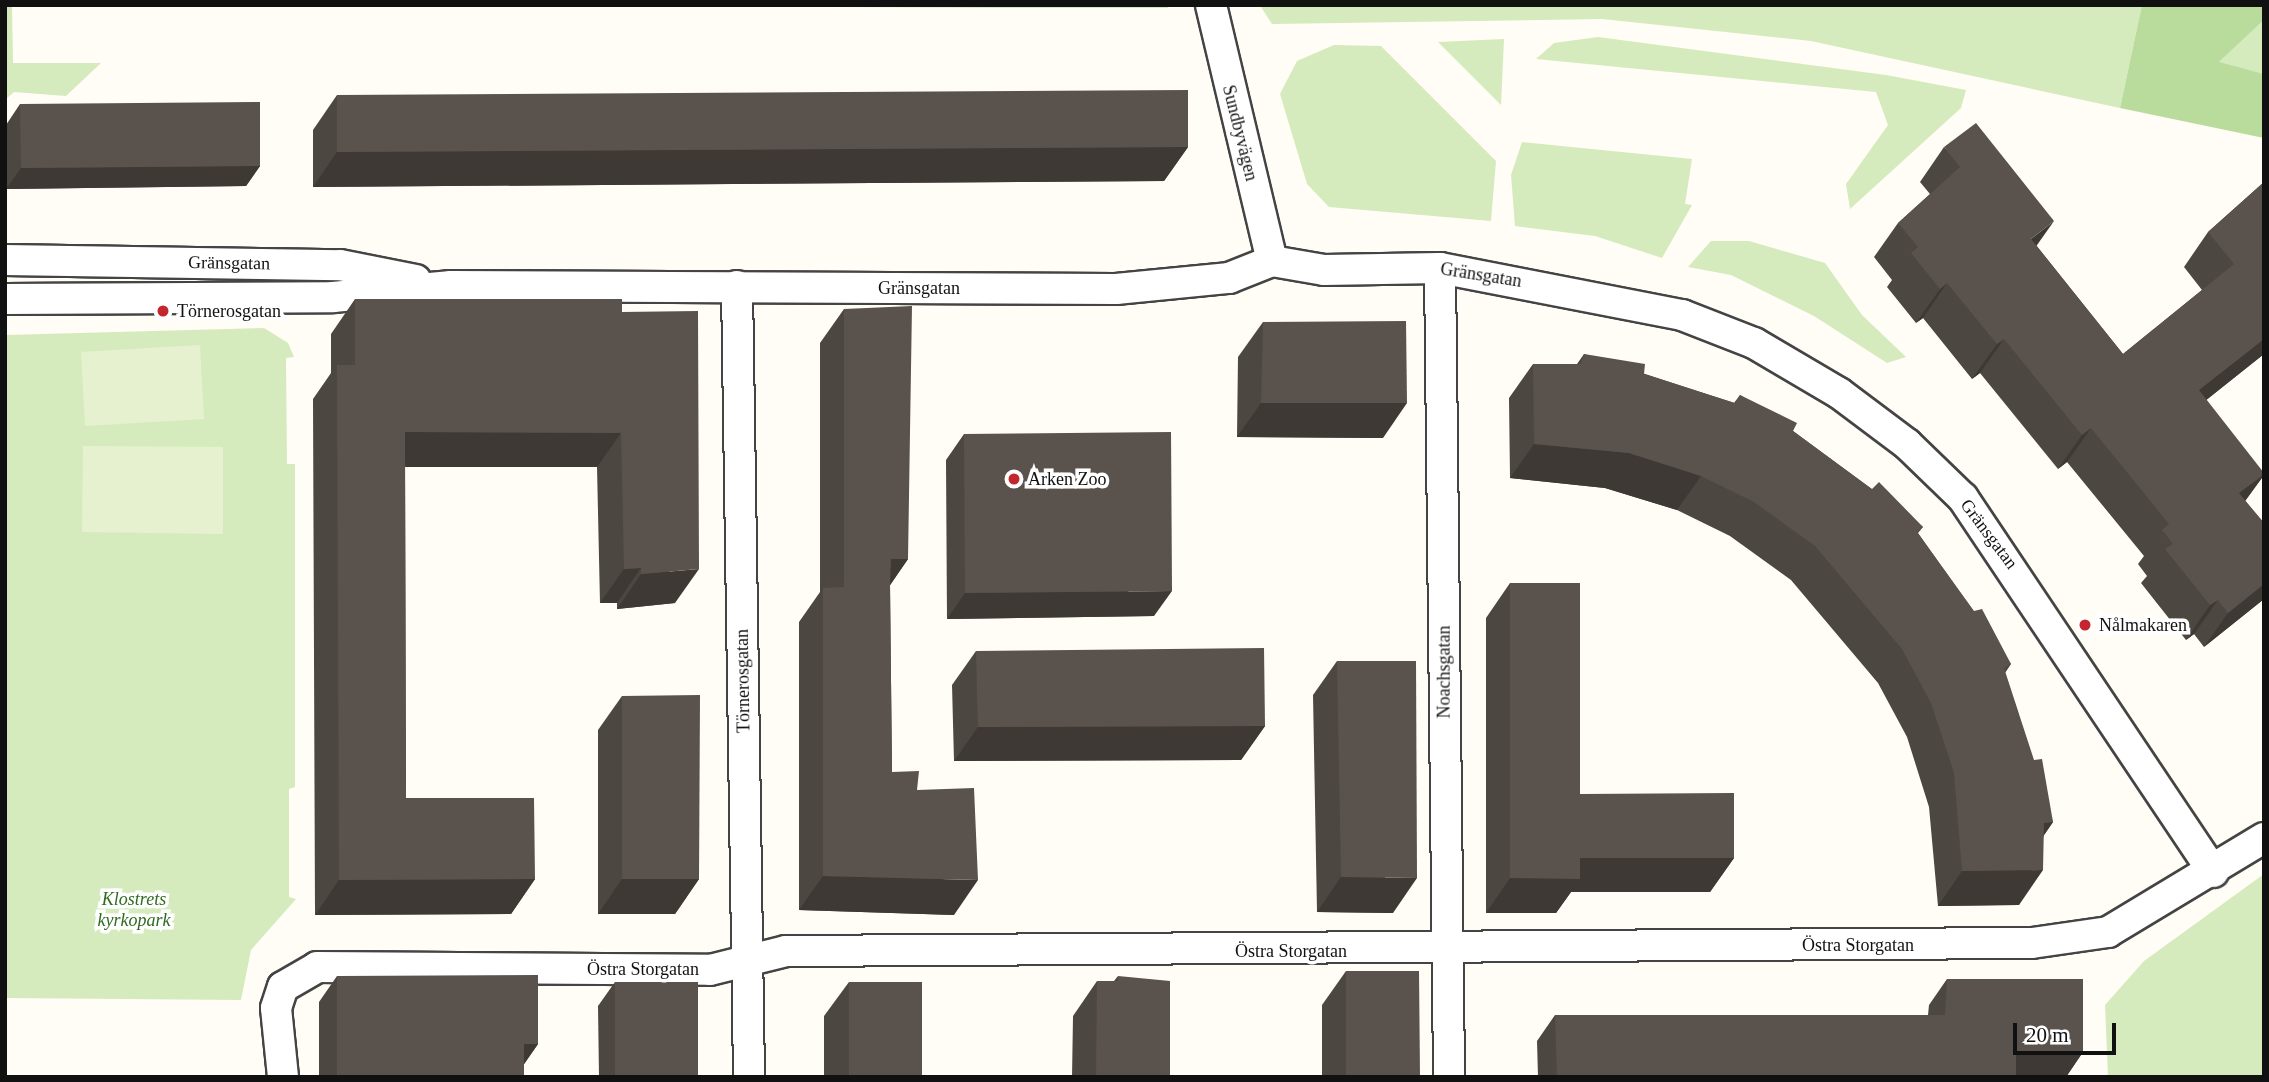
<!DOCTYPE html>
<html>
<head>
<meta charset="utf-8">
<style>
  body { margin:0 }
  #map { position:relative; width:2269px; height:1082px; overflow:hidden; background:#fffdf5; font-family:"Times New Roman",serif }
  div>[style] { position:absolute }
  .green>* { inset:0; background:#d5ebbd }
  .forest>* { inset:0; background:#b9dc9c }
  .pitch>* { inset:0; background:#e6f2cf }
  .roads { filter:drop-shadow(2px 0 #444) drop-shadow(-2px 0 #444) drop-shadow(0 2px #444) drop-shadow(0 -2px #444) }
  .street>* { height:30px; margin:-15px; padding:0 15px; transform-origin:15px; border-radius:15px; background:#fff }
  .wall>* { inset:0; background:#4d4742 }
  .shaded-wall>* { inset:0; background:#3f3936 }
  .building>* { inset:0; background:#5a524d }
  .dots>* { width:19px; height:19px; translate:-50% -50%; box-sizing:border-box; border:4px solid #fff; border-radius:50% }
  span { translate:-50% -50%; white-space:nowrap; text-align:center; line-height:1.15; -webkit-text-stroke:7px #fff; paint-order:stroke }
  .street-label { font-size:18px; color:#111 }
  .poi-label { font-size:18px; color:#111 }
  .left { translate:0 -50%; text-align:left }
  .park-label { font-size:18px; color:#2f6b1f; font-style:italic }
  .frame { position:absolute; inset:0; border:7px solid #111; pointer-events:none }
  .scale { position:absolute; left:2013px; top:1023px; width:103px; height:32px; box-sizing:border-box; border:4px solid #111; border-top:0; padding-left:9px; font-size:21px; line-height:24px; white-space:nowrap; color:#111; -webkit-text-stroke:5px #fff; paint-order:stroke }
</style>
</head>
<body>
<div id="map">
  <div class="green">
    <div style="clip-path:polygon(5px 5px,12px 5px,13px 63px,101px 63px,66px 96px,14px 92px,5px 100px)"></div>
    <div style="clip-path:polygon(540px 5px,1168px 5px,1168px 8px,993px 8px)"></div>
    <div style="clip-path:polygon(2142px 5px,2120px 108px,1811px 41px,1602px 19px,1272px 24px,1261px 7px)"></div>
    <div style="clip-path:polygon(2264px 20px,2264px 74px,2218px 63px)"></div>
    <div style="clip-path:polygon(1598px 37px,1886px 75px,1966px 90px,1961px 108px,1850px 209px,1846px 184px,1888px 125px,1876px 92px,1536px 59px,1554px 43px)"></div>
    <div style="clip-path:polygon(1504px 39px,1501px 105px,1438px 42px)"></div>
    <div style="clip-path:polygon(1334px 45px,1381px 46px,1496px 161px,1491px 221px,1329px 207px,1307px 184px,1280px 94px,1297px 61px)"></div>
    <div style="clip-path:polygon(1522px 142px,1692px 159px,1685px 204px,1692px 205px,1662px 258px,1595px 236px,1515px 226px,1511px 175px)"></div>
    <div style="clip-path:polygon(1711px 241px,1749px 241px,1825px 263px,1862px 315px,1906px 357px,1887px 363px,1814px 316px,1731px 275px,1688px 267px)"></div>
    <div style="clip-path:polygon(264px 328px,288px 343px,294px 357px,286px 358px,287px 464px,295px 464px,295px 787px,289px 789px,289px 897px,296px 899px,251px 950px,241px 1000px,5px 998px,5px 335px)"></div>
    <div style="clip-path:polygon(2264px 874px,2264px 1077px,2108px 1077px,2105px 1005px,2144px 961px)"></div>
  </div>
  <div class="forest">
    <div style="clip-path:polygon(2142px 5px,2264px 6px,2264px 20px,2219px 62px,2264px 74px,2264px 138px,2120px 108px)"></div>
  </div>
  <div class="pitch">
    <div style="clip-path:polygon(200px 345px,204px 419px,85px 426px,81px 352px)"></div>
    <div style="clip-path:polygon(83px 446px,223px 447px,223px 534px,82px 532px)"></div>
  </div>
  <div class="roads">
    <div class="street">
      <div style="left:1211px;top:5px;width:263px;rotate:76.6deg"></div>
      <div style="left:5px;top:260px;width:335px;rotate:0.9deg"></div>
      <div style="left:340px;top:265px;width:77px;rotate:11.2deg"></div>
      <div style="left:1440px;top:268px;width:809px;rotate:89.36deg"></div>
      <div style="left:737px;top:286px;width:791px;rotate:89.13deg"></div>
      <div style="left:5px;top:299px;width:328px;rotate:-0.3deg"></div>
      <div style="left:333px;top:297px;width:119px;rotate:-5.3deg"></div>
      <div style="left:451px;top:286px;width:665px;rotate:0.26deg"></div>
      <div style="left:1116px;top:289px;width:114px;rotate:-5.6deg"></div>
      <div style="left:1229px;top:278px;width:46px;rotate:-21.6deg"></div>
      <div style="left:1272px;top:261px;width:53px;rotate:9.8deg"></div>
      <div style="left:1324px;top:270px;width:116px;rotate:-1deg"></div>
      <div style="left:1440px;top:268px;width:247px;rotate:11deg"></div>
      <div style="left:1682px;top:315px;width:77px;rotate:21.3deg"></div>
      <div style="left:1754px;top:343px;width:99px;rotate:30.5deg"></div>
      <div style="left:1839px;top:393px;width:85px;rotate:36.9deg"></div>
      <div style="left:1907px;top:444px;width:78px;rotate:44deg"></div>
      <div style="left:1963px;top:498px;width:450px;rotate:56.2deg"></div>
      <div style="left:283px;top:1077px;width:69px;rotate:-95.8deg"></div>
      <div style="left:276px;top:1008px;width:22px;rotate:-72deg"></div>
      <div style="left:283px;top:987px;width:39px;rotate:-30deg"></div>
      <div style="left:317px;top:967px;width:393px;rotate:0.4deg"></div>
      <div style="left:710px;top:970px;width:78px;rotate:-14deg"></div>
      <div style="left:786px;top:951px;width:1246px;rotate:-0.37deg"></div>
      <div style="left:2032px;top:943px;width:77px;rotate:-8.2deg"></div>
      <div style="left:2108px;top:932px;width:182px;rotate:-31.1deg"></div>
    </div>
  </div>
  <div class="wall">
    <div style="clip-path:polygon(337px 95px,1188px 147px,1164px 181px,313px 187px,313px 130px)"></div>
    <div style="clip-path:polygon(20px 104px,260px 166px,246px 186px,6px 189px,6px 125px)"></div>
    <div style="clip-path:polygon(1944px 147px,2036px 245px,2123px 354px,2202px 290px,2184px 267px,2208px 232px,2264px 182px,2264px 354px,2206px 400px,2264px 475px,2245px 501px,2264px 523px,2264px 599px,2204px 647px,2194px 634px,2186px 640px,2141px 583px,2147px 576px,2138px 564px,2144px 556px,2067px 462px,2058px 469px,1980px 373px,1972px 379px,1923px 318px,1916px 323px,1887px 287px,1892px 280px,1874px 257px,1898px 223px,1930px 194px,1920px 182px)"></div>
    <div style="clip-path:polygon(355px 299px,622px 312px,675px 603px,617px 609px,617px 603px,600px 603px,597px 467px,405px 467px,406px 798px,535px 879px,511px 914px,315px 915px,313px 399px,331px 373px,331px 334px)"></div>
    <div style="clip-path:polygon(844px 309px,908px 559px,890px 585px,892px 772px,917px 790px,954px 915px,799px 910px,799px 622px,820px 592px,820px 343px)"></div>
    <div style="clip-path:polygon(1263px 322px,1383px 438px,1237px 437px,1238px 357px)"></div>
    <div style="clip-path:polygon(1584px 354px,1734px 403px,1740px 395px,1793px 431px,1923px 527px,1918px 533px,2011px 664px,2005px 673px,2053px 822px,2044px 835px,2019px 905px,1938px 906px,1929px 807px,1907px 737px,1878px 683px,1791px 580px,1730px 536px,1677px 510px,1605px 488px,1510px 478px,1509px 398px,1533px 364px,1577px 364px)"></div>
    <div style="clip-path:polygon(964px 434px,1154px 616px,947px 619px,946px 460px)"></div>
    <div style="clip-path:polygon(1510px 583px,1580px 794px,1734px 858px,1710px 892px,1571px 892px,1556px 913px,1486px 913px,1486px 618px)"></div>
    <div style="clip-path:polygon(976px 651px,1265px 726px,1241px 760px,954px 761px,952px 685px)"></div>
    <div style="clip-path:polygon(1337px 661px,1393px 913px,1317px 912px,1313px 695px)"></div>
    <div style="clip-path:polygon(622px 696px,699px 879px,675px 914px,598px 914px,598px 730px)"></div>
    <div style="clip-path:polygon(1346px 971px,1420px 1077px,1322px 1077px,1322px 1005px)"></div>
    <div style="clip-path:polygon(337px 976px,538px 1044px,524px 1064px,524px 1077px,319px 1077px,319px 1002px)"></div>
    <div style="clip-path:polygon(1118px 976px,1170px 1077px,1072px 1077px,1073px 1016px,1097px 981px,1114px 981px)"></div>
    <div style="clip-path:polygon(1947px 979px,2083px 1052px,2066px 1077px,1538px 1077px,1537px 1041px,1555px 1015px,1928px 1015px,1929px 1005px)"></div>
    <div style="clip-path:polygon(615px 982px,698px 1077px,599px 1077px,598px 1006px)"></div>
    <div style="clip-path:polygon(849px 982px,922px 1077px,824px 1077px,824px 1016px)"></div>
  </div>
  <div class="shaded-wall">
    <div style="clip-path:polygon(1188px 147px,1164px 181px,313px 187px,337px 152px)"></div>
    <div style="clip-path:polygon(260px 166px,246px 186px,6px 189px,21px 168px)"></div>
    <div style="clip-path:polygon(2054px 221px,2030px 255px,2031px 239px)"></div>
    <div style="clip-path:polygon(1947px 283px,1923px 318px,1916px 323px,1940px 289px)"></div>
    <div style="clip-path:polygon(2004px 339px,1980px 373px,1972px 379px,1997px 344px)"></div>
    <div style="clip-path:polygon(2264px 339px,2264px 354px,2175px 425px,2199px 390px)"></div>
    <div style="clip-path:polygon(1261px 403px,1407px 403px,1383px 438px,1237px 437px)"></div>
    <div style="clip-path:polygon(2091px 428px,2067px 462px,2058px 469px,2082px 435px)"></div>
    <div style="clip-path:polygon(405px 432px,621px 433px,597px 467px,381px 467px)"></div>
    <div style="clip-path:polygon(1534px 444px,1629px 453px,1701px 476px,1677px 510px,1605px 488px,1510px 478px)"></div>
    <div style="clip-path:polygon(2264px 475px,2240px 508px,2239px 493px)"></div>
    <div style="clip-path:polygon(891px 559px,908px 559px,884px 594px)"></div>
    <div style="clip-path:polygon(641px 568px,617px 603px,600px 603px,624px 569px)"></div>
    <div style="clip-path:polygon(699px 569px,675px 603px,617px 609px,641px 574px)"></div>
    <div style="clip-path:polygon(2264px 584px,2264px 599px,2204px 647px,2228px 613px)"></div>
    <div style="clip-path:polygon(1172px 591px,1154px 616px,947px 619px,965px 593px)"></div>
    <div style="clip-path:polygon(2218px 600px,2194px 634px,2186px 640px,2210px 605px)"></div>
    <div style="clip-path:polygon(1265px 726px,1241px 760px,954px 761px,978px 727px)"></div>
    <div style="clip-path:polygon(2053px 822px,2029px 857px,2044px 823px)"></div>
    <div style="clip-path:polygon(1580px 858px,1734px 858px,1710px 892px,1571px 892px,1556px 913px,1486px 913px,1510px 878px)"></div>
    <div style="clip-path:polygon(2043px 870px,2019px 905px,1938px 906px,1962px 871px)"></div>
    <div style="clip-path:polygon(823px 876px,978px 880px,954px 915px,799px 910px)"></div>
    <div style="clip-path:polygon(1341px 877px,1417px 878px,1393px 913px,1317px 912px)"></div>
    <div style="clip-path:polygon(535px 879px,511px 914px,315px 915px,339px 880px)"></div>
    <div style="clip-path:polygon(622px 879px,699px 879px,675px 914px,598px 914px)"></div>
    <div style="clip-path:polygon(524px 1044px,538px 1044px,520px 1070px)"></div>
    <div style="clip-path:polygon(2016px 1052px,2083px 1052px,2066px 1077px,1998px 1077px)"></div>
  </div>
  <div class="building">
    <div style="clip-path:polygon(1188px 90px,1188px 147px,337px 152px,337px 95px)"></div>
    <div style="clip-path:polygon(260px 102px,260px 166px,21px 168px,20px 104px)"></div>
    <div style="clip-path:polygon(1976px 123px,2054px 221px,2031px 239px,2123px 354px,2234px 264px,2208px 232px,2264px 182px,2264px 339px,2199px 390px,2264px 473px,2264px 474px,2239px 493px,2264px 523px,2264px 584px,2228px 613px,2218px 600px,2210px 605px,2165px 549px,2173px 544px,2162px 530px,2169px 524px,2091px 428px,2082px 435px,2004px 339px,1997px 344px,1947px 283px,1940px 289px,1911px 253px,1918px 247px,1898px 223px,1960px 167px,1944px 147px)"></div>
    <div style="clip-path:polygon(355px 299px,622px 299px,622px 312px,698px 311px,699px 569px,641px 574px,641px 568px,624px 569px,621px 433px,405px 432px,406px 798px,534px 798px,535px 879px,339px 880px,337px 365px,355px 365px)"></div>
    <div style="clip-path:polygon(912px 306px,908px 559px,891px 559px,890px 585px,892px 772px,919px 771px,917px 790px,974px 788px,978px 880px,823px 876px,823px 588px,844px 587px,844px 309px)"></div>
    <div style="clip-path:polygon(1406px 321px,1407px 403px,1261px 403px,1263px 322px)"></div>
    <div style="clip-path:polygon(1584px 354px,1645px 364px,1644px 374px,1735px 403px,1740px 395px,1797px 423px,1793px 431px,1872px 489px,1879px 482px,1923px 527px,1917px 532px,1974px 611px,1982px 609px,2011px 664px,2004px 668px,2034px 760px,2042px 759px,2053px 822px,2044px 823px,2043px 870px,1962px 871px,1954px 773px,1931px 703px,1902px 649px,1815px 546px,1754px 502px,1701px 476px,1629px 453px,1534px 444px,1533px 364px,1581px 364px)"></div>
    <div style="clip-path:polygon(1171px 432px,1172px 591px,965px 593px,964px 434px)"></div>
    <div style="clip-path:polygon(1510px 583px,1580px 583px,1580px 794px,1734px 793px,1734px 858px,1580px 858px,1580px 879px,1510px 878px)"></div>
    <div style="clip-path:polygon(1264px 648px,1265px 726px,978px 727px,976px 651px)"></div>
    <div style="clip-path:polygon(1337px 661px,1416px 661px,1417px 878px,1341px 877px)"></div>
    <div style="clip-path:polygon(700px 695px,699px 879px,622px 879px,622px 696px)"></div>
    <div style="clip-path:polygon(1346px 971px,1419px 971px,1420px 1077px,1346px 1077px)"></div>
    <div style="clip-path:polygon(538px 975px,538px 1044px,524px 1044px,524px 1077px,337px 1077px,337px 976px)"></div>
    <div style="clip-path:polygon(1118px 976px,1170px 981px,1170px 1077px,1096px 1077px,1097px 981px,1118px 981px)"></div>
    <div style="clip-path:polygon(1947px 979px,2083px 979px,2083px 1052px,2016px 1052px,2016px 1077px,1557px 1077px,1555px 1015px,1945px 1015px)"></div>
    <div style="clip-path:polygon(615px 982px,698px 982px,698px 1077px,615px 1077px)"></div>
    <div style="clip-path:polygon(849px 982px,922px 982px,922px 1077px,849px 1077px)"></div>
  </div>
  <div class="dots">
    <div style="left:163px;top:311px;background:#c4262e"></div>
    <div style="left:1014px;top:479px;background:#c4262e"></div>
    <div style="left:2085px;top:625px;background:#c4262e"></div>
  </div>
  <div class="street-label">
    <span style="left:1240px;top:133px;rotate:76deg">Sundbyvägen</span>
    <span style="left:229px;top:263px;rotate:1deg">Gränsgatan</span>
    <span style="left:1481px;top:275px;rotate:9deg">Gränsgatan</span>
    <span style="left:919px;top:288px">Gränsgatan</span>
    <span style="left:1989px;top:534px;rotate:53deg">Gränsgatan</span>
    <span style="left:1444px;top:672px;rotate:-90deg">Noachsgatan</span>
    <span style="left:743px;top:681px;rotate:-91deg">Törnerosgatan</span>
    <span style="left:1858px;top:945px">Östra Storgatan</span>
    <span style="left:1291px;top:951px">Östra Storgatan</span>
    <span style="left:643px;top:969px">Östra Storgatan</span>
  </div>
  <div class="poi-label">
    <span class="left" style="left:177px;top:311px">Törnerosgatan</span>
    <span class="left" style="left:1028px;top:479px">Arken Zoo</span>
    <span class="left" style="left:2099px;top:625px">Nålmakaren</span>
  </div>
  <div class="park-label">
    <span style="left:134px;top:910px">Klostrets<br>kyrkopark</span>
  </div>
  <div class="frame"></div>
  <div class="scale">20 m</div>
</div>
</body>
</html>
